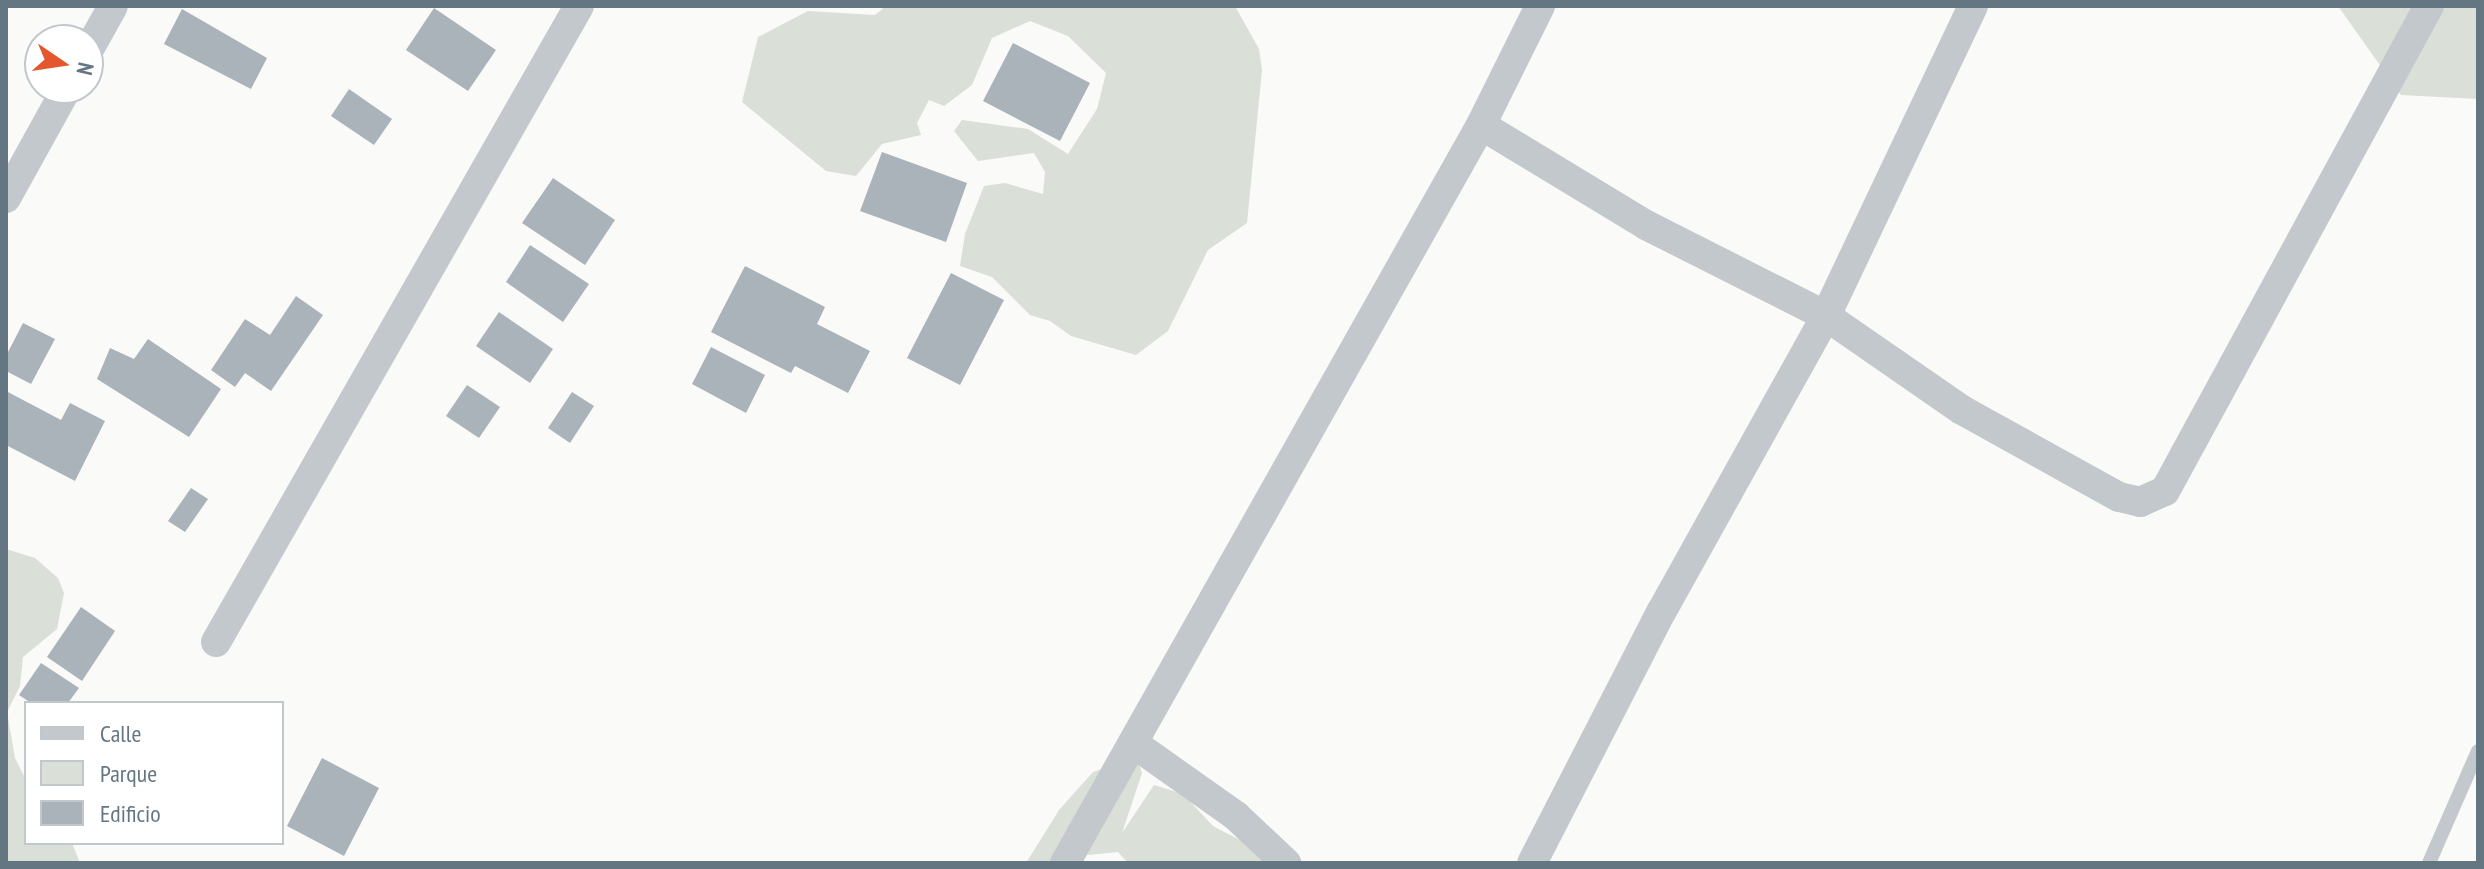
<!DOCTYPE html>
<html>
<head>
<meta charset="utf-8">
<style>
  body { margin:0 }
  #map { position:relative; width:2484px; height:869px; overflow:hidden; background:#fafaf8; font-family:"PT Sans Narrow",sans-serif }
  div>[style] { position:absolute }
  .green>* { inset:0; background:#dadfd7 }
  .building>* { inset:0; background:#aab3b9 }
  .lane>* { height:14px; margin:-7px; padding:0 7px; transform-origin:7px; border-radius:7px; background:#c3c8cc }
  .street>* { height:30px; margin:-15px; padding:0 15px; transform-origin:15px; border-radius:15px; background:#c3c8cc }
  span { translate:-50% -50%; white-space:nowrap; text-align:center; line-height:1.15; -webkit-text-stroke:8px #fff; paint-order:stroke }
  .frame { position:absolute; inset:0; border:8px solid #657683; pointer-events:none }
  .legend { position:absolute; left:24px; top:701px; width:260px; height:144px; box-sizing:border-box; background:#fff; border:2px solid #c1c8cd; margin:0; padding:10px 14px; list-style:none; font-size:24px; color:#657683 }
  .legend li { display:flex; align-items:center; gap:16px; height:40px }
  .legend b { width:40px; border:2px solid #c1c8cd }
  .north { position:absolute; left:24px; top:24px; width:80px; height:80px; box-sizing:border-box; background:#fff; border:2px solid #c1c8cd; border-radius:50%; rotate:103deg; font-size:22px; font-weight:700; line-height:32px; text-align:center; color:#657683 }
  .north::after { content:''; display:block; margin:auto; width:28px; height:36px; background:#e4572e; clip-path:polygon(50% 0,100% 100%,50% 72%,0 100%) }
</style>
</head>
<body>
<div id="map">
  <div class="green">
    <div style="clip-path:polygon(886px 6px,1235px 6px,1259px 49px,1262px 70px,1247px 223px,1208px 250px,1168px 331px,1136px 355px,1071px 336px,1050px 321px,1030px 315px,992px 277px,960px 266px,965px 234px,984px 186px,1005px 183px,1043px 194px,1045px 172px,1034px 153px,978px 161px,954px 131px,962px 120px,1028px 129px,1068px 154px,1097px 109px,1106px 73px,1068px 36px,1030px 21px,992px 38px,972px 85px,944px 106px,929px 100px,917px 123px,921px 135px,882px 144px,856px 176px,826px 171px,742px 102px,758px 37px,808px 11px,875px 15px)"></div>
    <div style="clip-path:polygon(2338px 6px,2478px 6px,2478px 99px,2401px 95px)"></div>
    <div style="clip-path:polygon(6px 549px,35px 558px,58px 578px,64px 593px,57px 629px,23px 657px,20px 686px,7px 712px,15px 758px,26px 780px,26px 843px,72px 843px,80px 863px,6px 863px)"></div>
    <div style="clip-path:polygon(1137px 758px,1142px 773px,1122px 833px,1154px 785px,1183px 794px,1213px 826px,1284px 863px,1128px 863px,1118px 852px,1087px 855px,1082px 863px,1026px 863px,1059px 810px,1093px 772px)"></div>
  </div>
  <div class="building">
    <div style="clip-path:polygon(434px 8px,496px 50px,468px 91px,406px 50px)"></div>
    <div style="clip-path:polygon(182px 9px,267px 58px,251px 89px,164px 44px)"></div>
    <div style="clip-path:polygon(1013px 43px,1090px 83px,1060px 141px,983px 101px)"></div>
    <div style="clip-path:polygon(349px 89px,392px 119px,374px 145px,331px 116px)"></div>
    <div style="clip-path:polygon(882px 152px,967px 183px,946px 242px,860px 211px)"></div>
    <div style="clip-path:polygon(553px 178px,615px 220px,585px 265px,522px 223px)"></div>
    <div style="clip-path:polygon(530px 245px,589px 284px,563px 322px,506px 282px)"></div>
    <div style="clip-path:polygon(745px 266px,825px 307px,817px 324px,870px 351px,848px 393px,795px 366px,791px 373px,711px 332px)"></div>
    <div style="clip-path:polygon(951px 273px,1004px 300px,960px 385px,907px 358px)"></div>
    <div style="clip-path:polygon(296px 296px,323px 315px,271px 391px,245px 373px,235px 387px,211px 370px,245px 319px,270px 335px)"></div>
    <div style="clip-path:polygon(499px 312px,553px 349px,530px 383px,476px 346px)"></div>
    <div style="clip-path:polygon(23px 323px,55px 339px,31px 384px,6px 371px,6px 356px)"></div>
    <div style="clip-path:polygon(148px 339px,221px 389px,189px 437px,97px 379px,110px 348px,134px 359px)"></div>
    <div style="clip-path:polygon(711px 347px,765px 375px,746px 413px,692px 384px)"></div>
    <div style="clip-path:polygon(467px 385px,500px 407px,479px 438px,446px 416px)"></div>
    <div style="clip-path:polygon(6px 391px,61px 420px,70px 403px,105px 421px,75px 481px,6px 445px)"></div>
    <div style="clip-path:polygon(572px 392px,594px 406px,570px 443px,548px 428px)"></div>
    <div style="clip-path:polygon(191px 488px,208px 499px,185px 532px,168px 521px)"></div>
    <div style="clip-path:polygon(81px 607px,115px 631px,82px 681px,47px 657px)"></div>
    <div style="clip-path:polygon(41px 663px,79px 688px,68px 703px,31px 703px,19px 695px)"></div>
    <div style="clip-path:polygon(322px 758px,379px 788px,344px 856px,287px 826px)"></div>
  </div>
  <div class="lane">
    <div style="left:2429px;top:863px;width:122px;rotate:-66.4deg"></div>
  </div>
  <div class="street">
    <div style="left:1973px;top:6px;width:343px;rotate:115.4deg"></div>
    <div style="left:1826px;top:316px;width:165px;rotate:34.7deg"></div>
    <div style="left:1962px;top:410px;width:179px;rotate:29deg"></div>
    <div style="left:2119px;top:497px;width:22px;rotate:13deg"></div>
    <div style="left:2140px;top:502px;width:27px;rotate:-24deg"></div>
    <div style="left:2165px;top:491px;width:552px;rotate:-61.44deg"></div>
    <div style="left:88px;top:51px;width:51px;rotate:-60.9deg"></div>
    <div style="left:1481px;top:125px;width:193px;rotate:31.2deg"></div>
    <div style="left:1646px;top:225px;width:202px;rotate:26.8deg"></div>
    <div style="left:1826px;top:316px;width:339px;rotate:119.1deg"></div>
    <div style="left:1661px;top:612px;width:282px;rotate:117.2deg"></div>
    <div style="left:6px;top:198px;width:126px;rotate:-61deg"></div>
    <div style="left:216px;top:642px;width:732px;rotate:-60.28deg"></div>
    <div style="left:1133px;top:743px;width:126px;rotate:35.3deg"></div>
    <div style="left:1236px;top:816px;width:69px;rotate:43.2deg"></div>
    <div style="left:1065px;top:863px;width:847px;rotate:-60.59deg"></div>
    <div style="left:1481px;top:125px;width:133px;rotate:-63.6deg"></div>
  </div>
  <div class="frame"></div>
  <ul class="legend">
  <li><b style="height:10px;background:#c3c8cc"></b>Calle</li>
  <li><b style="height:22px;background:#dadfd7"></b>Parque</li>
  <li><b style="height:22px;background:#aab3b9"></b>Edificio</li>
  </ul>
  <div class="north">N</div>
</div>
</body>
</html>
